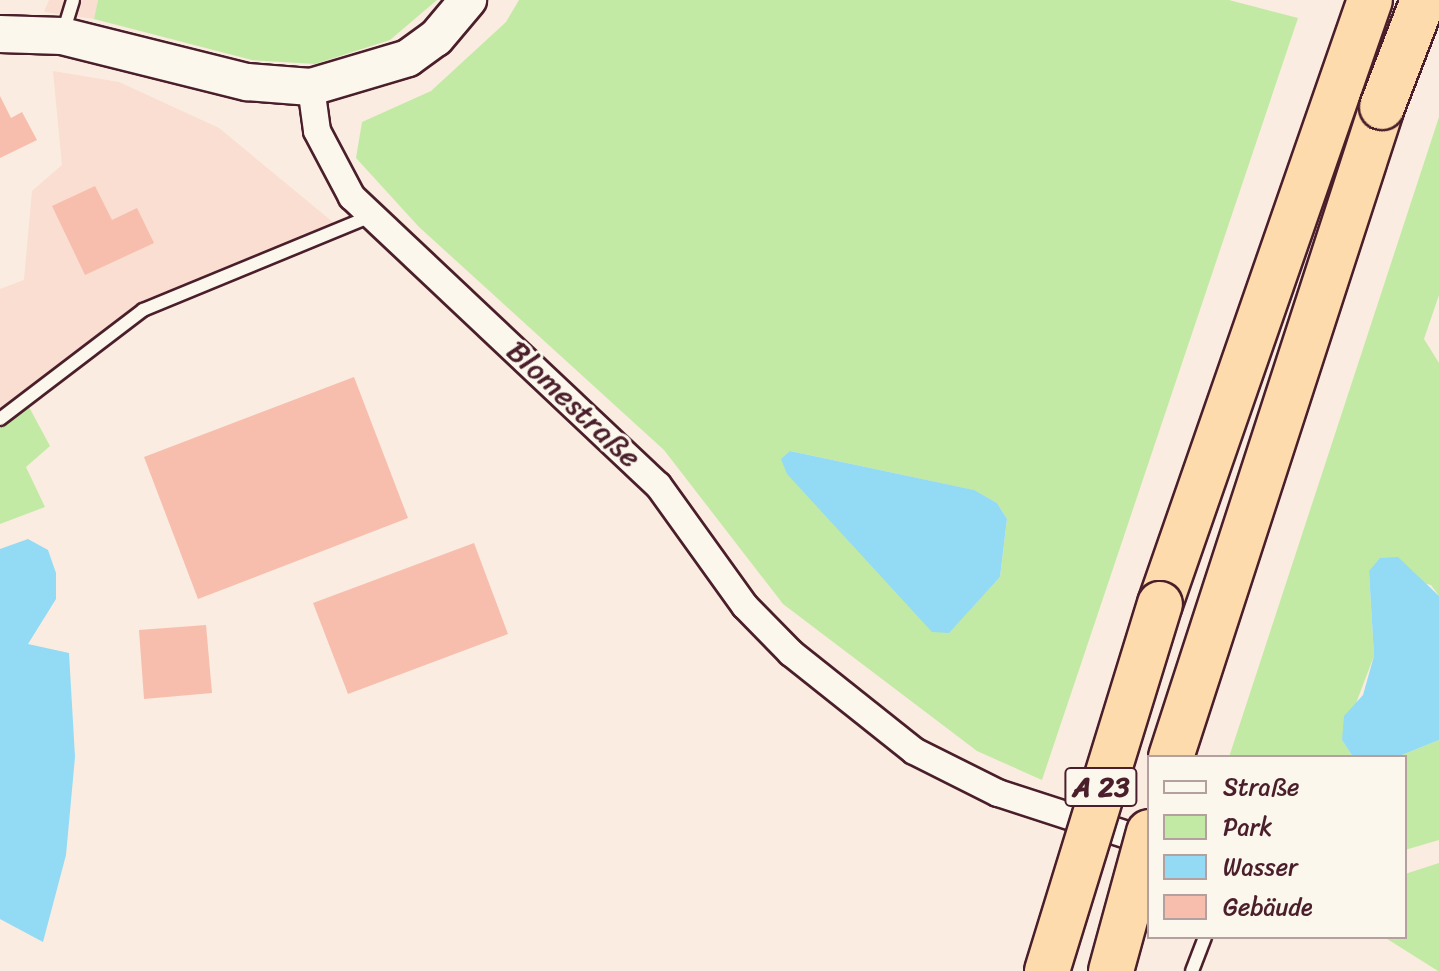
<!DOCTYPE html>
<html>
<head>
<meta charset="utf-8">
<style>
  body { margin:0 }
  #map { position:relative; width:1439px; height:971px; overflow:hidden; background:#faece0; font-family:Sriracha,sans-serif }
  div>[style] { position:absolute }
  .built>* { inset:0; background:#f9ded1 }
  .green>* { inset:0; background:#c3eaa5 }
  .water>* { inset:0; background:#93daf4 }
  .building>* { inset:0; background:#f7beae }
  .roads { filter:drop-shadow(2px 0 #4a1f2b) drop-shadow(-2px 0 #4a1f2b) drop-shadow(0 2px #4a1f2b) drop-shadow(0 -2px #4a1f2b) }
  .service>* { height:12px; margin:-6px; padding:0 6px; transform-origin:6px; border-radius:6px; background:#fbf7ec }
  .minor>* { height:26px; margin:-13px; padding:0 13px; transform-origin:13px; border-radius:13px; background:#fbf7ec }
  .secondary>* { height:36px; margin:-18px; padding:0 18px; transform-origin:18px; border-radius:18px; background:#fbf7ec }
  .motorway>* { height:44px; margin:-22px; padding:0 22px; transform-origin:22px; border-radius:22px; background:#fedbac }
  .bridges { filter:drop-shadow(2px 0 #4a1f2b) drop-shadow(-2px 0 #4a1f2b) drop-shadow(0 2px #4a1f2b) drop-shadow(0 -2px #4a1f2b) }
  .motorway-bridge>* { height:44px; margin:-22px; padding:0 22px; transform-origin:22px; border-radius:22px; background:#fedbac }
  span { translate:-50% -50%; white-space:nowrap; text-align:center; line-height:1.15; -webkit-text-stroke:6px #fbf7ec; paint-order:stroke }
  .shield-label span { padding:2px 6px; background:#fbf7ec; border:2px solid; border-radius:6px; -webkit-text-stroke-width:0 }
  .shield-label { font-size:28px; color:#4a1f2b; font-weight:700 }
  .street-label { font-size:30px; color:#4a1f2b }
  .legend { position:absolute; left:1147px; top:755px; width:260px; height:184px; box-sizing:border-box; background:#fbf7ec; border:2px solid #b4a19f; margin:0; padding:10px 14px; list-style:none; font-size:24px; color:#4a1f2b }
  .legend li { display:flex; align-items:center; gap:16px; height:40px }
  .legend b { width:40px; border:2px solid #b4a19f }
</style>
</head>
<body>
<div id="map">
  <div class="built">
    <div style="clip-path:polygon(49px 0,98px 0,94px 19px,44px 12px)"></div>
    <div style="clip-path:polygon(53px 71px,119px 82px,219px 128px,340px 228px,170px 300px,24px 395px,29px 407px,0 418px,0 289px,24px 280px,32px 191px,62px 165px)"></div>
  </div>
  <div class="green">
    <div style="clip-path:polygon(98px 0,437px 0,390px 40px,315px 64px,252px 60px,94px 19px)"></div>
    <div style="clip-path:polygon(evenodd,519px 0,1229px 0,1298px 18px,1042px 780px,977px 751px,783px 604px,664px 450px,419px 227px,356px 158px,362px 122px,431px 91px,506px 22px,519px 0,790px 451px,973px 490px,997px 503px,1007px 519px,1000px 577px,949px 632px,790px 451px)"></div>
    <div style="clip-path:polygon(1439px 117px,1439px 295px,1424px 339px,1439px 363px,1439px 596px,1431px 585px,1369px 571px,1374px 656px,1342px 740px,1353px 757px,1229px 757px)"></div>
    <div style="clip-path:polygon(29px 407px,50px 446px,26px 467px,45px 507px,0 524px,0 418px)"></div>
    <div style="clip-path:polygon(1439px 740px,1439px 840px,1405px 850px,1405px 757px,1397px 757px)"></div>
    <div style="clip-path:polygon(1439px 863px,1439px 971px,1438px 971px,1384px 937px,1405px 937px,1405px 874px)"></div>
  </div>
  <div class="water">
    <div style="clip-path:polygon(790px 451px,974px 490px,997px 503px,1007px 519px,1000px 577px,949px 633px,932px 632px,787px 474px,781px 459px)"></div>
    <div style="clip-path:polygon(28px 539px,48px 550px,56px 573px,56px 599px,28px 644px,69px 653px,75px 757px,66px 855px,43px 942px,0 919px,0 549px)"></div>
    <div style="clip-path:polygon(1398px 557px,1439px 596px,1439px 740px,1397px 757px,1353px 757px,1342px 740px,1344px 716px,1363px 695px,1374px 656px,1369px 571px,1380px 558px)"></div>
  </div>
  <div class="building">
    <div style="clip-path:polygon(0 96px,11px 118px,22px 112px,37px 140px,0 158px)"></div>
    <div style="clip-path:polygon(95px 186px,112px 220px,137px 208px,154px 243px,85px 275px,52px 206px)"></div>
    <div style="clip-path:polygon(354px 377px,408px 518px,198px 599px,144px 457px)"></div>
    <div style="clip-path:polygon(474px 543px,508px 634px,348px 694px,313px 603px)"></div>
    <div style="clip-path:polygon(206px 625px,212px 693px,144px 699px,139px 630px)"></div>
  </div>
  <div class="roads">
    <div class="service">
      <div style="left:63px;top:33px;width:34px;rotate:-73deg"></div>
      <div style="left:0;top:419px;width:180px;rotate:-37.3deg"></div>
      <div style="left:143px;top:310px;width:244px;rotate:-22.4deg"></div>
      <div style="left:1192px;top:971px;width:36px;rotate:-69deg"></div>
    </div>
    <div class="minor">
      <div style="left:311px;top:87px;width:44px;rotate:82.2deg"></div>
      <div style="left:317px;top:131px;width:75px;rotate:62.1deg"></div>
      <div style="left:352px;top:197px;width:420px;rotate:43.3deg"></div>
      <div style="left:658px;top:485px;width:149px;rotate:54.3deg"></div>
      <div style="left:745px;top:606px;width:66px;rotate:45.6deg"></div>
      <div style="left:791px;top:653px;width:157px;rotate:38.5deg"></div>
      <div style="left:914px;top:751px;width:94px;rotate:26.6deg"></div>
      <div style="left:998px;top:793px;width:159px;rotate:18deg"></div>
    </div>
    <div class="secondary">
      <div style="left:0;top:34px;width:62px;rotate:1.8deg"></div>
      <div style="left:62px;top:36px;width:191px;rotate:14deg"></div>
      <div style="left:247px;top:82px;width:64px;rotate:4.5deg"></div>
      <div style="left:311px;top:87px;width:101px;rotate:-16.6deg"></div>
      <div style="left:408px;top:58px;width:34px;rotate:-36deg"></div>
      <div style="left:436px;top:38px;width:50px;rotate:-49.9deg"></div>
    </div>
    <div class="motorway">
      <div style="left:1160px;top:604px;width:639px;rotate:-70.83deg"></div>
      <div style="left:1171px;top:757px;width:683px;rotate:-72.02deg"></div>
    </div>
  </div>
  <div class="bridges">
    <div class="motorway-bridge">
      <div style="left:1382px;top:107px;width:115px;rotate:-69deg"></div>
      <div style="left:1047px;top:971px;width:384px;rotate:-72.9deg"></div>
      <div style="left:1111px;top:971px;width:144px;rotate:-74.7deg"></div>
    </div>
  </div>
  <div class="shield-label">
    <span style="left:1101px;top:787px">A 23</span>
  </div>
  <div class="street-label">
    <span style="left:574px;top:404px;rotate:43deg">Blomestraße</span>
  </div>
  <ul class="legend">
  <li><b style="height:10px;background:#fbf7ec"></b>Straße</li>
  <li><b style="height:22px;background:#c3eaa5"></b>Park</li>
  <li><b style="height:22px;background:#93daf4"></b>Wasser</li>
  <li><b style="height:22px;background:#f7beae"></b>Gebäude</li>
  </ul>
</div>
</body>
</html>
